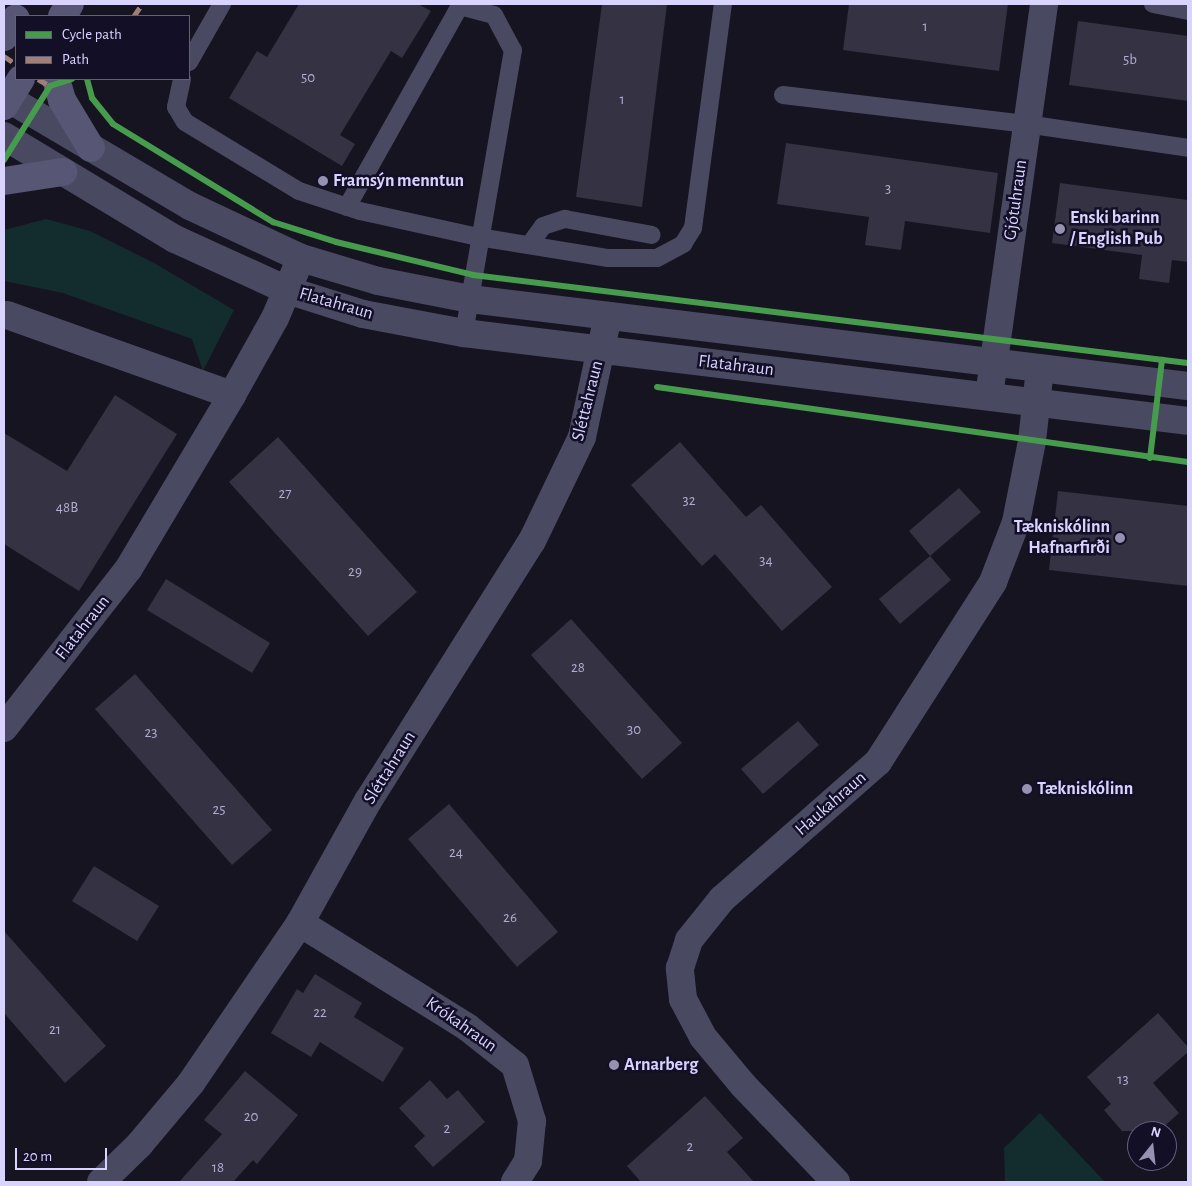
<!DOCTYPE html>
<html>
<head>
<meta charset="utf-8">
<style>
  body { margin:0 }
  #map { position:relative; width:1192px; height:1186px; overflow:hidden; background:#161421; font-family:"Alegreya Sans",sans-serif }
  div>[style] { position:absolute }
  .green>* { inset:0; background:#132c2d }
  .building>* { inset:0; background:#343243 }
  .service>* { height:18px; margin:-9px; padding:0 9px; transform-origin:9px; border-radius:9px; background:#4a4962 }
  .minor>* { height:28px; margin:-14px; padding:0 14px; transform-origin:14px; border-radius:14px; background:#4a4962 }
  .tertiary>* { height:28px; margin:-14px; padding:0 14px; transform-origin:14px; border-radius:14px; background:#4a4962 }
  .secondary>* { height:28px; margin:-14px; padding:0 14px; transform-origin:14px; border-radius:14px; background:#575674 }
  .quiet>* { height:5px; margin-top:-2.5px; transform-origin:0; background:repeating-linear-gradient(90deg,#9e8076 0 10px,transparent 0 15px) }
  .cycleway>* { height:6px; margin:-3px; padding:0 3px; transform-origin:3px; border-radius:3px; background:#469c4c }
  .dots>* { width:14px; height:14px; translate:-50% -50%; box-sizing:border-box; border:2px solid #130f26; border-radius:50% }
  span { translate:-50% -50%; white-space:nowrap; text-align:center; line-height:1.15; -webkit-text-stroke:5px #130f26; paint-order:stroke }
  .number-label { font-size:15px; color:#b0acd0 }
  .number-label span { -webkit-text-stroke-width:0 }
  .poi-label { font-size:18px; color:#d9d4ff; font-weight:700 }
  .left { translate:0 -50%; text-align:left }
  .right { translate:-100% -50%; text-align:right }
  .street-label { font-size:18px; color:#d9d4ff }
  .frame { position:absolute; inset:0; border:5px solid #d9d4ff; pointer-events:none }
  .legend { position:absolute; left:15px; top:15px; width:175px; height:65px; box-sizing:border-box; background:#130f26; border:1px solid #625e7d; margin:0; padding:6px 9px; list-style:none; font-size:15px; color:#d9d4ff }
  .legend li { display:flex; align-items:center; gap:10px; height:25px }
  .legend b { width:25px; border:1px solid #625e7d }
  .north { position:absolute; left:1127px; top:1121px; width:50px; height:50px; box-sizing:border-box; background:#130f26; border:1px solid #625e7d; border-radius:50%; rotate:16deg; font-size:14px; font-weight:700; line-height:20px; text-align:center; color:#d9d4ff }
  .north::after { content:''; display:block; margin:auto; width:18px; height:22px; background:#9591b1; clip-path:polygon(50% 0,100% 100%,50% 72%,0 100%) }
  .scale { position:absolute; left:15px; top:1148px; width:92px; height:22px; box-sizing:border-box; border:2px solid #d9d4ff; border-top:0; padding-left:6px; font-size:15px; line-height:18px; white-space:nowrap; color:#d9d4ff; -webkit-text-stroke:4px #130f26; paint-order:stroke }
</style>
</head>
<body>
<div id="map">
  <div class="green">
    <div style="clip-path:polygon(46px 219px,90px 231px,154px 263px,234px 310px,203px 371px,192px 339px,63px 293px,4px 281px,4px 230px)"></div>
    <div style="clip-path:polygon(1040px 1113px,1105px 1182px,1005px 1182px,1004px 1148px)"></div>
  </div>
  <div class="building">
    <div style="clip-path:polygon(299px 4px,418px 4px,431px 11px,402px 58px,391px 51px,340px 135px,355px 144px,342px 166px,229px 98px,257px 51px,267px 57px)"></div>
    <div style="clip-path:polygon(602px 4px,667px 4px,642px 207px,576px 197px)"></div>
    <div style="clip-path:polygon(849px 4px,1008px 4px,999px 71px,843px 50px)"></div>
    <div style="clip-path:polygon(1078px 21px,1188px 36px,1188px 101px,1069px 85px)"></div>
    <div style="clip-path:polygon(786px 143px,998px 173px,990px 233px,905px 221px,901px 250px,865px 245px,869px 217px,777px 204px)"></div>
    <div style="clip-path:polygon(1060px 183px,1188px 200px,1188px 262px,1172px 260px,1169px 283px,1139px 279px,1142px 255px,1052px 243px)"></div>
    <div style="clip-path:polygon(115px 395px,177px 434px,79px 591px,4px 544px,4px 433px,67px 471px)"></div>
    <div style="clip-path:polygon(278px 437px,417px 592px,368px 636px,229px 482px)"></div>
    <div style="clip-path:polygon(680px 442px,746px 517px,761px 505px,832px 587px,782px 631px,715px 554px,702px 566px,631px 485px)"></div>
    <div style="clip-path:polygon(959px 488px,981px 512px,930px 556px,909px 531px)"></div>
    <div style="clip-path:polygon(1058px 491px,1188px 506px,1188px 586px,1049px 570px)"></div>
    <div style="clip-path:polygon(930px 556px,951px 580px,900px 624px,879px 599px)"></div>
    <div style="clip-path:polygon(166px 579px,270px 643px,252px 673px,147px 610px)"></div>
    <div style="clip-path:polygon(571px 619px,682px 743px,642px 779px,531px 655px)"></div>
    <div style="clip-path:polygon(135px 674px,272px 830px,232px 865px,95px 709px)"></div>
    <div style="clip-path:polygon(798px 721px,819px 745px,763px 794px,741px 769px)"></div>
    <div style="clip-path:polygon(449px 804px,558px 932px,517px 967px,408px 839px)"></div>
    <div style="clip-path:polygon(94px 866px,159px 906px,137px 941px,72px 901px)"></div>
    <div style="clip-path:polygon(4px 931px,106px 1046px,65px 1083px,4px 1013px)"></div>
    <div style="clip-path:polygon(315px 974px,362px 1003px,354px 1017px,404px 1048px,383px 1082px,320px 1042px,311px 1057px,271px 1033px,297px 989px,303px 993px)"></div>
    <div style="clip-path:polygon(1158px 1013px,1188px 1047px,1188px 1052px,1153px 1083px,1179px 1113px,1159px 1131px,1122px 1131px,1104px 1110px,1111px 1104px,1087px 1077px)"></div>
    <div style="clip-path:polygon(245px 1071px,298px 1115px,257px 1164px,253px 1160px,233px 1182px,179px 1182px,222px 1134px,204px 1120px)"></div>
    <div style="clip-path:polygon(430px 1080px,447px 1099px,458px 1090px,485px 1122px,433px 1167px,414px 1146px,425px 1136px,399px 1108px)"></div>
    <div style="clip-path:polygon(705px 1096px,743px 1138px,727px 1152px,754px 1182px,641px 1182px,627px 1166px)"></div>
  </div>
  <div class="service">
    <div style="left:1153px;top:4px;width:36px;rotate:11deg"></div>
    <div style="left:189px;top:62px;width:67px;rotate:-60.4deg"></div>
    <div style="left:182px;top:79px;width:29px;rotate:102deg"></div>
    <div style="left:176px;top:107px;width:17px;rotate:59deg"></div>
    <div style="left:185px;top:122px;width:133px;rotate:31.2deg"></div>
    <div style="left:299px;top:191px;width:64px;rotate:18.2deg"></div>
    <div style="left:360px;top:211px;width:121px;rotate:12.4deg"></div>
    <div style="left:478px;top:237px;width:132px;rotate:9.2deg"></div>
    <div style="left:608px;top:258px;width:49px"></div>
    <div style="left:657px;top:258px;width:30px;rotate:-28deg"></div>
    <div style="left:683px;top:244px;width:19px;rotate:-58deg"></div>
    <div style="left:693px;top:228px;width:226px;rotate:-82.4deg"></div>
    <div style="left:783px;top:95px;width:245px;rotate:6.8deg"></div>
    <div style="left:1026px;top:124px;width:164px;rotate:8.4deg"></div>
    <div style="left:347px;top:207px;width:231px;rotate:-60.7deg"></div>
    <div style="left:460px;top:6px;width:35px;rotate:15deg"></div>
    <div style="left:494px;top:15px;width:40px;rotate:62deg"></div>
    <div style="left:513px;top:50px;width:287px;rotate:99.8deg"></div>
    <div style="left:530px;top:244px;width:22px;rotate:-54deg"></div>
    <div style="left:543px;top:226px;width:23px;rotate:-18deg"></div>
    <div style="left:565px;top:219px;width:88px;rotate:10.4deg"></div>
  </div>
  <div class="minor">
    <div style="left:7px;top:315px;width:239px;rotate:19.6deg"></div>
    <div style="left:989px;top:396px;width:396px;rotate:-82deg"></div>
    <div style="left:4px;top:728px;width:203px;rotate:-52deg"></div>
    <div style="left:129px;top:568px;width:201px;rotate:-59.2deg"></div>
    <div style="left:232px;top:395px;width:88px;rotate:-60.8deg"></div>
    <div style="left:275px;top:318px;width:65px;rotate:-66.6deg"></div>
    <div style="left:300px;top:923px;width:197px;rotate:31.9deg"></div>
    <div style="left:467px;top:1027px;width:61px;rotate:38.4deg"></div>
    <div style="left:515px;top:1065px;width:59px;rotate:73.1deg"></div>
    <div style="left:532px;top:1121px;width:40px;rotate:95.7deg"></div>
    <div style="left:528px;top:1161px;width:25px;rotate:122deg"></div>
    <div style="left:101px;top:1182px;width:53px;rotate:-44.2deg"></div>
    <div style="left:139px;top:1145px;width:81px;rotate:-50deg"></div>
    <div style="left:191px;top:1083px;width:194px;rotate:-55.7deg"></div>
    <div style="left:300px;top:923px;width:140px;rotate:-60.9deg"></div>
    <div style="left:368px;top:801px;width:307px;rotate:-57.8deg"></div>
    <div style="left:532px;top:541px;width:115px;rotate:-64.3deg"></div>
    <div style="left:582px;top:437px;width:124px;rotate:-77.9deg"></div>
    <div style="left:836px;top:1182px;width:134px;rotate:-133.8deg"></div>
    <div style="left:743px;top:1085px;width:62px;rotate:-129.8deg"></div>
    <div style="left:703px;top:1037px;width:43px;rotate:-117.8deg"></div>
    <div style="left:683px;top:999px;width:31px;rotate:-96deg"></div>
    <div style="left:680px;top:968px;width:29px;rotate:-72deg"></div>
    <div style="left:689px;top:940px;width:53px;rotate:-51.2deg"></div>
    <div style="left:722px;top:899px;width:208px;rotate:-41.3deg"></div>
    <div style="left:878px;top:762px;width:214px;rotate:-57.4deg"></div>
    <div style="left:993px;top:582px;width:64px;rotate:-69deg"></div>
    <div style="left:1016px;top:522px;width:83px;rotate:-78.8deg"></div>
    <div style="left:1032px;top:441px;width:73px;rotate:-83.7deg"></div>
  </div>
  <div class="tertiary">
    <div style="left:4px;top:96px;width:216px;rotate:30.6deg"></div>
    <div style="left:190px;top:206px;width:123px;rotate:25.1deg"></div>
    <div style="left:301px;top:258px;width:80px;rotate:16.6deg"></div>
    <div style="left:378px;top:281px;width:94px;rotate:11.1deg"></div>
    <div style="left:470px;top:299px;width:723px;rotate:6.91deg"></div>
    <div style="left:4px;top:136px;width:200px;rotate:31.1deg"></div>
    <div style="left:175px;top:239px;width:123px;rotate:24.5deg"></div>
    <div style="left:287px;top:290px;width:80px;rotate:17.5deg"></div>
    <div style="left:363px;top:314px;width:103px;rotate:10.7deg"></div>
    <div style="left:464px;top:333px;width:729px;rotate:6.93deg"></div>
  </div>
  <div class="secondary">
    <div style="left:62px;top:16px;width:14px;rotate:-56deg"></div>
    <div style="left:4px;top:37px;width:22px;rotate:-58deg"></div>
    <div style="left:56px;top:79px;width:22px;rotate:74deg"></div>
    <div style="left:62px;top:100px;width:56px;rotate:58.9deg"></div>
    <div style="left:4px;top:106px;width:32px;rotate:-58deg"></div>
    <div style="left:4px;top:181px;width:60px;rotate:-8.7deg"></div>
  </div>
  <div class="quiet">
    <div style="left:134px;top:16px;width:14px;rotate:-56deg"></div>
    <div style="left:4px;top:56px;width:14px;rotate:34deg"></div>
    <div style="left:38px;top:79px;width:14px;rotate:30deg"></div>
  </div>
  <div class="cycleway">
    <div style="left:87px;top:79px;width:20px;rotate:75deg"></div>
    <div style="left:92px;top:98px;width:33px;rotate:51deg"></div>
    <div style="left:113px;top:124px;width:188px;rotate:31.5deg"></div>
    <div style="left:273px;top:222px;width:66px;rotate:17.6deg"></div>
    <div style="left:336px;top:242px;width:141px;rotate:13.5deg"></div>
    <div style="left:473px;top:275px;width:720px;rotate:7.02deg"></div>
    <div style="left:4px;top:160px;width:87px;rotate:-58.1deg"></div>
    <div style="left:50px;top:86px;width:23px;rotate:-18deg"></div>
    <div style="left:657px;top:387px;width:536px;rotate:8.04deg"></div>
    <div style="left:1150px;top:458px;width:99px;rotate:-83deg"></div>
  </div>
  <div class="dots">
    <div style="left:323px;top:181px;background:#9591b1"></div>
    <div style="left:1060px;top:229px;background:#9591b1"></div>
    <div style="left:1120px;top:538px;background:#9591b1"></div>
    <div style="left:1027px;top:789px;background:#9591b1"></div>
    <div style="left:614px;top:1065px;background:#9591b1"></div>
  </div>
  <div class="number-label">
    <span style="left:925px;top:27px">1</span>
    <span style="left:1130px;top:60px">5b</span>
    <span style="left:308px;top:78px">50</span>
    <span style="left:622px;top:100px">1</span>
    <span style="left:888px;top:189px">3</span>
    <span style="left:285px;top:494px">27</span>
    <span style="left:689px;top:501px">32</span>
    <span style="left:67px;top:508px">48B</span>
    <span style="left:766px;top:561px">34</span>
    <span style="left:355px;top:572px">29</span>
    <span style="left:578px;top:668px">28</span>
    <span style="left:634px;top:730px">30</span>
    <span style="left:151px;top:733px">23</span>
    <span style="left:219px;top:810px">25</span>
    <span style="left:456px;top:853px">24</span>
    <span style="left:510px;top:918px">26</span>
    <span style="left:320px;top:1013px">22</span>
    <span style="left:55px;top:1030px">21</span>
    <span style="left:1123px;top:1080px">13</span>
    <span style="left:251px;top:1117px">20</span>
    <span style="left:447px;top:1129px">2</span>
    <span style="left:690px;top:1147px">2</span>
    <span style="left:218px;top:1168px">18</span>
  </div>
  <div class="poi-label">
    <span class="left" style="left:333px;top:181px">Framsýn menntun</span>
    <span class="left" style="left:1070px;top:229px">Enski barinn<br>/ English Pub</span>
    <span class="right" style="left:1110px;top:538px">Tækniskólinn<br>Hafnarfirði</span>
    <span class="left" style="left:1037px;top:789px">Tækniskólinn</span>
    <span class="left" style="left:624px;top:1065px">Arnarberg</span>
  </div>
  <div class="street-label">
    <span style="left:1016px;top:200px;rotate:-82deg">Gjótuhraun</span>
    <span style="left:336px;top:304px;rotate:16deg">Flatahraun</span>
    <span style="left:736px;top:366px;rotate:7deg">Flatahraun</span>
    <span style="left:588px;top:401px;rotate:-76deg">Sléttahraun</span>
    <span style="left:83px;top:628px;rotate:-52deg">Flatahraun</span>
    <span style="left:390px;top:768px;rotate:-58deg">Sléttahraun</span>
    <span style="left:831px;top:804px;rotate:-41deg">Haukahraun</span>
    <span style="left:461px;top:1025px;rotate:35deg">Krókahraun</span>
  </div>
  <div class="frame"></div>
  <ul class="legend">
  <li><b style="height:6px;background:#469c4c"></b>Cycle path</li>
  <li><b style="height:6px;background:#9e8076"></b>Path</li>
  </ul>
  <div class="north">N</div>
  <div class="scale">20 m</div>
</div>
</body>
</html>
